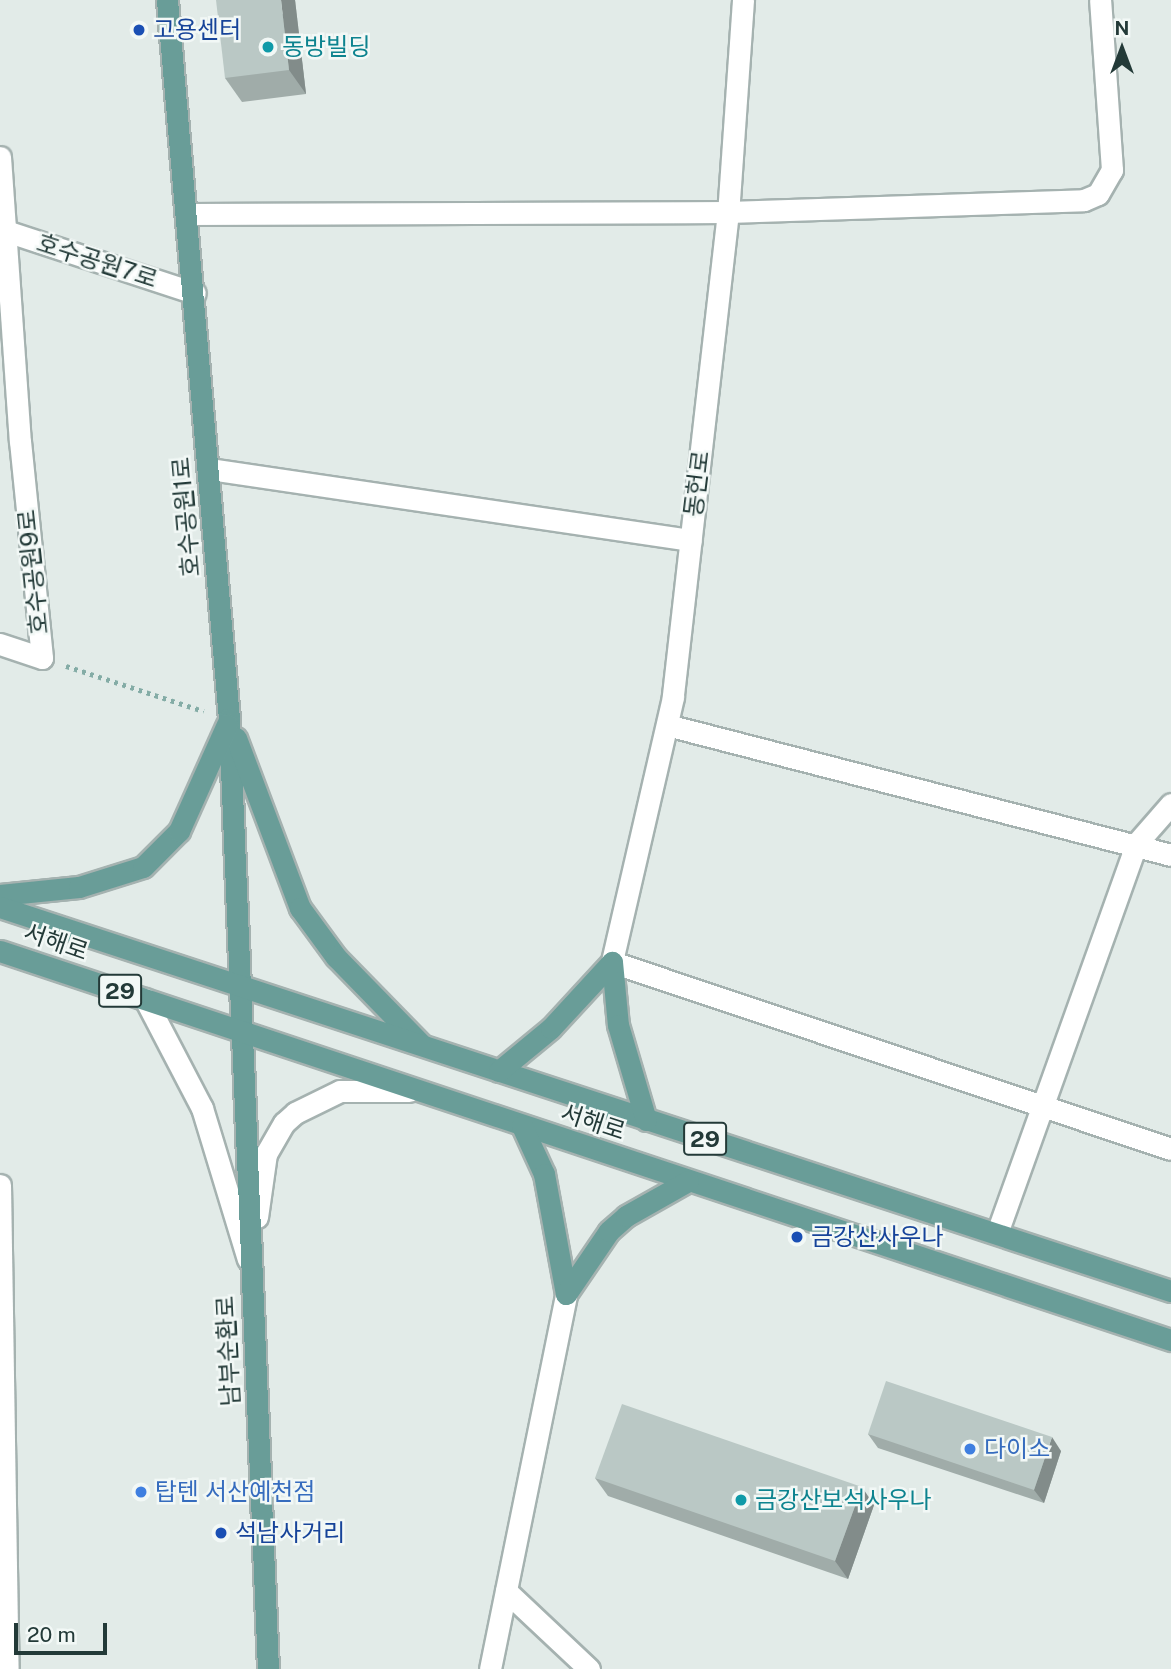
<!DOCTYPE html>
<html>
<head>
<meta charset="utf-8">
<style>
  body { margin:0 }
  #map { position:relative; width:1171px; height:1669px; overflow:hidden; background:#e2ebe8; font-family:"Public Sans","Noto Sans KR",sans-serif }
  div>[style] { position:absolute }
  .path>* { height:4.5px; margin-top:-2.25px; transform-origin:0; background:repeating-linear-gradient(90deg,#84aca6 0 3.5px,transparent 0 8.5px) }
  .roads { filter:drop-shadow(2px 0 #a5b2b0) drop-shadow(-2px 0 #a5b2b0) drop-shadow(0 2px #a5b2b0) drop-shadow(0 -2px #a5b2b0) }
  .minor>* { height:21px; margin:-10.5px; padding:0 10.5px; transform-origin:10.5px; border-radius:10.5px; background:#fff }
  .major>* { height:21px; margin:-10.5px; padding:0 10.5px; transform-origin:10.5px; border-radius:10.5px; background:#699d98 }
  .wall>* { inset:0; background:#a0aca9 }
  .shaded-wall>* { inset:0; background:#828c8a }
  .building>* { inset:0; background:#bac8c5 }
  .dots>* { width:19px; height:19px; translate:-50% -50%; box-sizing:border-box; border:4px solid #f2f8f6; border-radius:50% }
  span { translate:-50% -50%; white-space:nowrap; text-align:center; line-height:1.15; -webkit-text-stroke:5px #f2f8f6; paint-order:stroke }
  .shield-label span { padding:2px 5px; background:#f2f8f6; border:2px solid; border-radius:5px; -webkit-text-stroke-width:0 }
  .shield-label { font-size:23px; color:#233a38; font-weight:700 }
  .transit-label { font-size:24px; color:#164399 }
  .left { translate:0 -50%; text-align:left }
  .culture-label { font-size:24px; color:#0d838f }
  .street-label { font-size:24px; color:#233a38 }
  .shop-label { font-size:24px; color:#366cbe }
  .north { position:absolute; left:1087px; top:14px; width:70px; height:70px; -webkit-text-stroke:5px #f2f8f6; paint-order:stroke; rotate:0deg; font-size:19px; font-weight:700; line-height:28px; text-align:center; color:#233a38 }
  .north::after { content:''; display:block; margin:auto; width:24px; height:32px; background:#233a38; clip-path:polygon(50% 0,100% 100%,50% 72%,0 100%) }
  .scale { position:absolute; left:14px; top:1623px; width:93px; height:32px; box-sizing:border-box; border:4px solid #233a38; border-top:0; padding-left:9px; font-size:21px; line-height:24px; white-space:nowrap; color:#233a38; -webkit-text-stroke:5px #f2f8f6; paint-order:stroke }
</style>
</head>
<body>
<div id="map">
  <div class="path">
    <div style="left:66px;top:666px;width:145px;rotate:18.1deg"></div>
  </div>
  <div class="roads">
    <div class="minor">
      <div style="left:743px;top:0;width:213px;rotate:94deg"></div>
      <div style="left:728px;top:212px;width:488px;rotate:96.5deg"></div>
      <div style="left:673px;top:697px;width:272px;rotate:103deg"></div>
      <div style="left:612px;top:962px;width:589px;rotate:18.5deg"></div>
      <div style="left:0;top:157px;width:285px;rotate:86deg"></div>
      <div style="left:20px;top:441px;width:218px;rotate:84.2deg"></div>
      <div style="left:42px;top:658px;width:44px;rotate:-161.6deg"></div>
      <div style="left:187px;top:214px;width:541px;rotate:-0.21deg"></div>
      <div style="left:728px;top:212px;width:356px;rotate:-1.9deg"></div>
      <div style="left:1084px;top:200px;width:15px;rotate:-23deg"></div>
      <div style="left:1098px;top:194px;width:28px;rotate:-60deg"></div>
      <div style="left:1112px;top:170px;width:170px;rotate:-94deg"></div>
      <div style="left:0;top:229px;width:205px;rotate:18.2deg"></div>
      <div style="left:209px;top:469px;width:487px;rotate:8.4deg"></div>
      <div style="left:667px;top:725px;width:520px;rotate:14.46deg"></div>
      <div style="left:145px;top:999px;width:123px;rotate:62.4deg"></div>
      <div style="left:202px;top:1108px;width:158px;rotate:73.1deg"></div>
      <div style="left:0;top:1185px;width:484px;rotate:89.1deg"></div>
      <div style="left:257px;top:1217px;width:64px;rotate:-81.9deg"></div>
      <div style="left:266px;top:1154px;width:36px;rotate:-60deg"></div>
      <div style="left:284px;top:1123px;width:15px;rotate:-42deg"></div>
      <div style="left:295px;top:1113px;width:50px;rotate:-26.1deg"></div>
      <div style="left:340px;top:1091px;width:69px"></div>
      <div style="left:997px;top:1233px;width:413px;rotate:-70.3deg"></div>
      <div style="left:1136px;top:844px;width:53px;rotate:-48.8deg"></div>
      <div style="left:506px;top:1591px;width:114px;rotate:43.2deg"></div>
      <div style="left:490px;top:1669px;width:383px;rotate:-78.5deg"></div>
    </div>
    <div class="major">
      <div style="left:167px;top:0;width:722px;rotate:85.07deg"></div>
      <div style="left:229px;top:719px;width:951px;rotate:87.65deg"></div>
      <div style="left:236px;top:738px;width:182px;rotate:69.4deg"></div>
      <div style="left:300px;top:908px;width:61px;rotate:53.7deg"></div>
      <div style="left:336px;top:957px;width:120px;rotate:45.7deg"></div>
      <div style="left:0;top:895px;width:79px;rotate:-5.8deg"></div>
      <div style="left:79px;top:887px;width:67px;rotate:-17.4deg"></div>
      <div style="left:143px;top:867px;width:51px;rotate:-45deg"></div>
      <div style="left:179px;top:831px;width:117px;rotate:-65.8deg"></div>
      <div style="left:0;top:907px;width:1232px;rotate:18.16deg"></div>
      <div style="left:0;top:951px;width:1234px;rotate:18.38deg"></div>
      <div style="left:612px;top:962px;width:63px;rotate:84.6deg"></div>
      <div style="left:618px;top:1025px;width:99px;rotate:73.6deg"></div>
      <div style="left:499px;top:1071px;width:67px;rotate:-39.6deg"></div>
      <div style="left:551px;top:1028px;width:90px;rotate:-47.3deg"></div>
      <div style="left:522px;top:1126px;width:53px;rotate:65.4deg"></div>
      <div style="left:544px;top:1174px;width:122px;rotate:79.6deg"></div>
      <div style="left:566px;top:1294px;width:76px;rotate:-55.7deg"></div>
      <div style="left:609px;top:1231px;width:23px;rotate:-41deg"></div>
      <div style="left:626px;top:1216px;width:71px;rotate:-29.4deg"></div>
    </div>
  </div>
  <div class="wall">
    <div style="clip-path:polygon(295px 0,306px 94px,242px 102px,225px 78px)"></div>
    <div style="clip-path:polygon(868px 1434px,1061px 1451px,1044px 1503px,878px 1448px)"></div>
    <div style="clip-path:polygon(595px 1478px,874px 1505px,848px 1579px,608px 1496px)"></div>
  </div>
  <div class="shaded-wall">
    <div style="clip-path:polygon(281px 0,295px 0,306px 94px,289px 70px)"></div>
    <div style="clip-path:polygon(1052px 1437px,1061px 1451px,1044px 1503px,1034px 1490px)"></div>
    <div style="clip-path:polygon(862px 1487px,874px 1505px,848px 1579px,835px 1561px)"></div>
  </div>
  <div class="building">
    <div style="clip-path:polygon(216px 0,281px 0,289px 70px,225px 78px)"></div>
    <div style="clip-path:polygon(886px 1381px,1052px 1437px,1034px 1490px,868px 1434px)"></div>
    <div style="clip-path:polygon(622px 1404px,862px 1487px,835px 1561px,595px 1478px)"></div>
  </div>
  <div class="dots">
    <div style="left:139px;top:30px;background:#1a4fb4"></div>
    <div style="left:268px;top:47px;background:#0f9aa8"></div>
    <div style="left:797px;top:1237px;background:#1a4fb4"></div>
    <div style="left:970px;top:1449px;background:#3f7fe0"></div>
    <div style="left:141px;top:1492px;background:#3f7fe0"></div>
    <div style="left:741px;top:1500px;background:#0f9aa8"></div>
    <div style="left:221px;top:1533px;background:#1a4fb4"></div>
  </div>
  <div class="shield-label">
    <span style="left:120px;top:991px">29</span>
    <span style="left:705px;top:1139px">29</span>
  </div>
  <div class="transit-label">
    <span class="left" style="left:153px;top:30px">고용센터</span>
    <span class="left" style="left:811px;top:1237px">금강산사우나</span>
    <span class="left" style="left:235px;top:1533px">석남사거리</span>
  </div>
  <div class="culture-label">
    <span class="left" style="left:282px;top:47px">동방빌딩</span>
    <span class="left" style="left:755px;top:1500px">금강산보석사우나</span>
  </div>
  <div class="street-label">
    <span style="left:97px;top:261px;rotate:18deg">호수공원7로</span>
    <span style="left:697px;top:484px;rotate:-83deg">동헌로</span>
    <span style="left:186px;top:517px;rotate:-95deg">호수공원1로</span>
    <span style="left:33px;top:572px;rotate:-96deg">호수공원9로</span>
    <span style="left:56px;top:942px;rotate:19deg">서해로</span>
    <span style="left:593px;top:1122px;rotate:18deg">서해로</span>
    <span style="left:228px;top:1351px;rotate:-93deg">남부순환로</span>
  </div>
  <div class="shop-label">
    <span class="left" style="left:984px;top:1449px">다이소</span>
    <span class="left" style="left:155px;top:1492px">탑텐 서산예천점</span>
  </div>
  <div class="north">N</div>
  <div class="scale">20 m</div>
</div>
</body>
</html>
